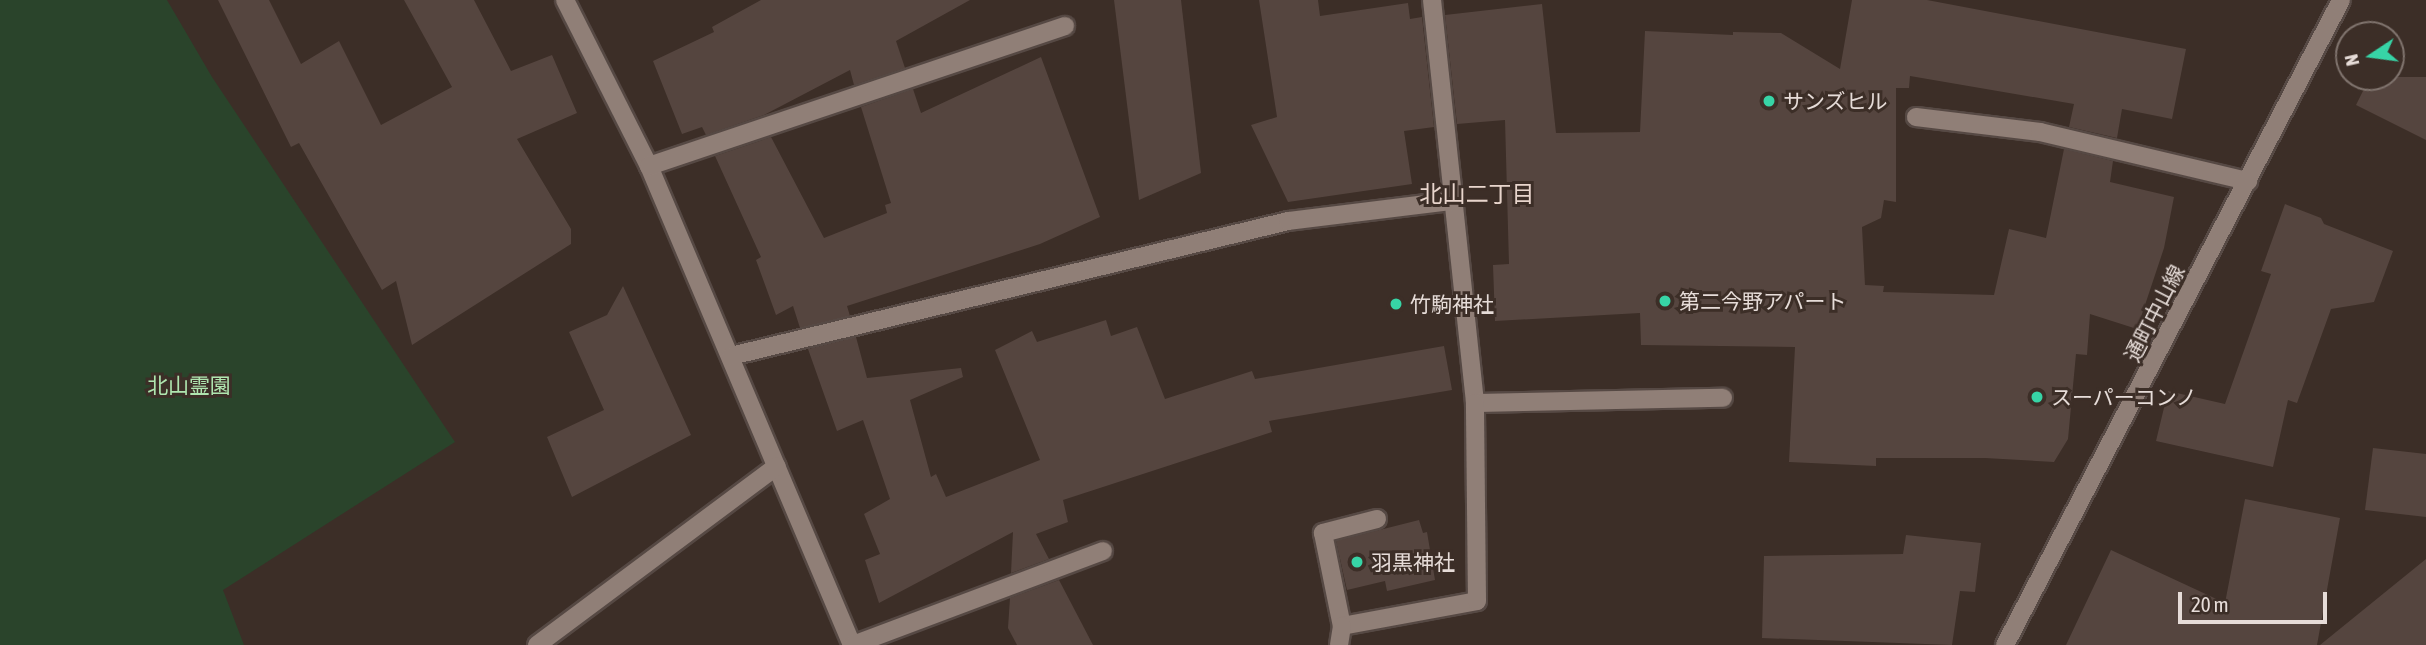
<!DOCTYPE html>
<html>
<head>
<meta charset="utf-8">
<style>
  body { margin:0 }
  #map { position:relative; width:2426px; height:645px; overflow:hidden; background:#3c2e27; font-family:"Asap Condensed","Noto Sans JP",sans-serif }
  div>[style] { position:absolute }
  .green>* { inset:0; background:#2a442b }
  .building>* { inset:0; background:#55453f }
  .roads { filter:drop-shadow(2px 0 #564944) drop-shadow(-2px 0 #564944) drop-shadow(0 2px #564944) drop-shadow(0 -2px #564944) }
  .minor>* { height:18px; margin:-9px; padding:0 9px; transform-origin:9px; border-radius:9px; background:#907f77 }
  .dots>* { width:19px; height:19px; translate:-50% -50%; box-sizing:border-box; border:4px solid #3c2e27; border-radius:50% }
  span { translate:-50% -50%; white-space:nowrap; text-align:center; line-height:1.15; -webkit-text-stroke:6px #3c2e27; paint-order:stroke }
  .poi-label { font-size:21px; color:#e6dcd8 }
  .left { translate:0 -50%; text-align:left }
  .street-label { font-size:21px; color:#e6dcd8 }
  .park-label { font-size:21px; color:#afe5af }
  .neighbourhood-label { font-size:23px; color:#e8d5cc }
  .north { position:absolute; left:2335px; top:21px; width:70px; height:70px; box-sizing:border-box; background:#3c2e27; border:2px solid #80746e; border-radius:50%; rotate:257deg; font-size:19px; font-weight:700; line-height:28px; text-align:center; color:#e6dcd8 }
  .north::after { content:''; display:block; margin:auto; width:24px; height:32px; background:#37d4a6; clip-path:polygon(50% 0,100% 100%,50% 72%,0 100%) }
  .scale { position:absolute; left:2178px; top:592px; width:149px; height:32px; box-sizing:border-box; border:4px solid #e6dcd8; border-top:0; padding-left:9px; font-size:21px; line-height:24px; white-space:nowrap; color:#e6dcd8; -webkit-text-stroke:5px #3c2e27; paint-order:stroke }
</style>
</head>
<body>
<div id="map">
  <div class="green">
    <div style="clip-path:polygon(0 0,167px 0,212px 77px,455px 442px,223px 590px,244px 645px,0 645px)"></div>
  </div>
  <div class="building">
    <div style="clip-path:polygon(218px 0,269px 0,301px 64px,339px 41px,381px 125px,452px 87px,404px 0,474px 0,511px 71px,552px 55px,577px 113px,517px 139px,571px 229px,571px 244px,412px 345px,396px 281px,382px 290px,299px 143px,291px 147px)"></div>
    <div style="clip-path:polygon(761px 0,970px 0,896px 41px,905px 68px,854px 85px,850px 70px,764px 115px,706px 135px,702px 127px,682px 134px,653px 61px,714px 32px,712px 27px)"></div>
    <div style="clip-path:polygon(1114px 0,1181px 0,1201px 173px,1139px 200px)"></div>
    <div style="clip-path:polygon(1259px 0,1318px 0,1320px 16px,1408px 3px,1410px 19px,1422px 17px,1434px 127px,1404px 131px,1412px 184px,1288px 202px,1251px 125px,1277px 117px)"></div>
    <div style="clip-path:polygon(1852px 0,1927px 0,2186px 49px,2172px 119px,2122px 109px,2117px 138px,2069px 127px,2074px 104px,1910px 76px,1909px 88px,1896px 88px,1896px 202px,1884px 200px,1881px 218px,1862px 227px,1865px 285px,1884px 286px,1883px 292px,1994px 295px,2009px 229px,2046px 238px,2064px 149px,2113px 161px,2110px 182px,2174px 197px,2164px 248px,2137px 329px,2090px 314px,2087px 355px,2076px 354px,2068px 439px,2054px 462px,1985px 458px,1876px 458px,1876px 466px,1789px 462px,1795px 347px,1641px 345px,1640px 313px,1495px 321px,1493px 265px,1509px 264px,1505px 120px,1457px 124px,1445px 15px,1542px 4px,1556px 133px,1640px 132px,1645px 31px,1733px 35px,1733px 32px,1781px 33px,1840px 69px)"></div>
    <div style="clip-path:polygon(1041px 57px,1100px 217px,1040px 244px,847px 306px,850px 316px,800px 328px,793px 306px,776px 315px,756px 260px,761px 257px,715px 156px,771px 137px,824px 238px,887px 213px,885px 205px,891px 203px,861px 107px,913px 89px,921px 113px)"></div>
    <div style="clip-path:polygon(2370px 77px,2426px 77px,2426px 140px,2356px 105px)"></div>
    <div style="clip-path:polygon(2285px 204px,2321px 218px,2324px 224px,2393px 251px,2374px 302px,2331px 309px,2297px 403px,2288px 400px,2273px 467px,2156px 441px,2168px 391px,2225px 404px,2271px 274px,2261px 271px)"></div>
    <div style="clip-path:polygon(623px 286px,691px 435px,572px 497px,547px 437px,604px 410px,569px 332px,607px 315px)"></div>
    <div style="clip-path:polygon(1106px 320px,1111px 336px,1137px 327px,1165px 399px,1252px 371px,1255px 379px,1444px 346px,1452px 390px,1269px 421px,1272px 432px,1063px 500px,1068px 522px,1036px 534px,1049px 559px,1011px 573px,1013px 532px,879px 603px,865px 560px,880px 554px,864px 514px,890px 499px,863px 420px,837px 431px,808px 349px,856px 337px,867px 378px,961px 368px,963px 377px,910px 400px,931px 477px,936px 474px,946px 497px,1040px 460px,995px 350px,1032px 331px,1037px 342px)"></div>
    <div style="clip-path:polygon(2373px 448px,2426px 454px,2426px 517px,2365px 510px)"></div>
    <div style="clip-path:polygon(2245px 499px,2340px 518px,2317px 645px,2066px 645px,2111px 550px,2225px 603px)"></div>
    <div style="clip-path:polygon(1419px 520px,1423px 533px,1427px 532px,1435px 580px,1387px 591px,1385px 581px,1347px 590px,1336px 541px)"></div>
    <div style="clip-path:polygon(1906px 535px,1981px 543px,1975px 592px,1960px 591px,1952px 645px,1762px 638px,1764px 556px,1903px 554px)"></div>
    <div style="clip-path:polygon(2426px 559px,2426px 645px,2320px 645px)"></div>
    <div style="clip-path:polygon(1059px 580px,1093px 645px,1017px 645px,1008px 628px,1010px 598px)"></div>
  </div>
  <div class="roads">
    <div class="minor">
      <div style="left:565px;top:0;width:186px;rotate:63.2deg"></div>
      <div style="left:649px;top:166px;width:520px;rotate:67.03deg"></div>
      <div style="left:1432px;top:0;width:405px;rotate:83.9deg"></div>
      <div style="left:1475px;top:403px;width:248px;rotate:-1.2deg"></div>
      <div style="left:1916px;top:117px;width:125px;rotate:6.9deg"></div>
      <div style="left:2040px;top:132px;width:214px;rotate:13.3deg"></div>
      <div style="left:649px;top:166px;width:439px;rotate:-18.6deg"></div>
      <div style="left:731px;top:356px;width:573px;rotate:-13.62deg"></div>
      <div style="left:1288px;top:221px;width:165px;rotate:-7deg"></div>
      <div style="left:1377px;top:519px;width:56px;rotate:165.5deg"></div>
      <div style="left:1323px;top:533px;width:95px;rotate:78.5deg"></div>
      <div style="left:1342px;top:626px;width:137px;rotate:-10.5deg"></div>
      <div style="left:1477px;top:601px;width:198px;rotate:-90.6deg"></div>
      <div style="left:537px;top:645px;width:299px;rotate:-36.7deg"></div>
      <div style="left:853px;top:645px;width:267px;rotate:-20.6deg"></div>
      <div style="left:1339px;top:645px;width:19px;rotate:-81deg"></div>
      <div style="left:2005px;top:645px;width:727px;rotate:-62.48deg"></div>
    </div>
  </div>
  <div class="dots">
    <div style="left:1769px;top:101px;background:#37d4a6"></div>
    <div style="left:1665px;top:301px;background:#37d4a6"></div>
    <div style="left:1396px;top:304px;background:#37d4a6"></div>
    <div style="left:2037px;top:397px;background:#37d4a6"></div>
    <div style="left:1357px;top:562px;background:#37d4a6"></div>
  </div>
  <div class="poi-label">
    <span class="left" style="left:1783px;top:101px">サンズヒル</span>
    <span class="left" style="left:1679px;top:301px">第二今野アパート</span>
    <span class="left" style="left:1410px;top:304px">竹駒神社</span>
    <span class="left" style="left:2051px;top:397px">スーパーコンノ</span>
    <span class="left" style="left:1371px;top:562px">羽黒神社</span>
  </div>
  <div class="street-label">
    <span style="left:2154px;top:313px;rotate:-63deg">通町中山線</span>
  </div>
  <div class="park-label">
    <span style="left:189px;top:385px">北山霊園</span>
  </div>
  <div class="neighbourhood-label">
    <span style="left:1477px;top:194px">北山二丁目</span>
  </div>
  <div class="north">N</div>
  <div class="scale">20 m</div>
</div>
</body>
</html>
